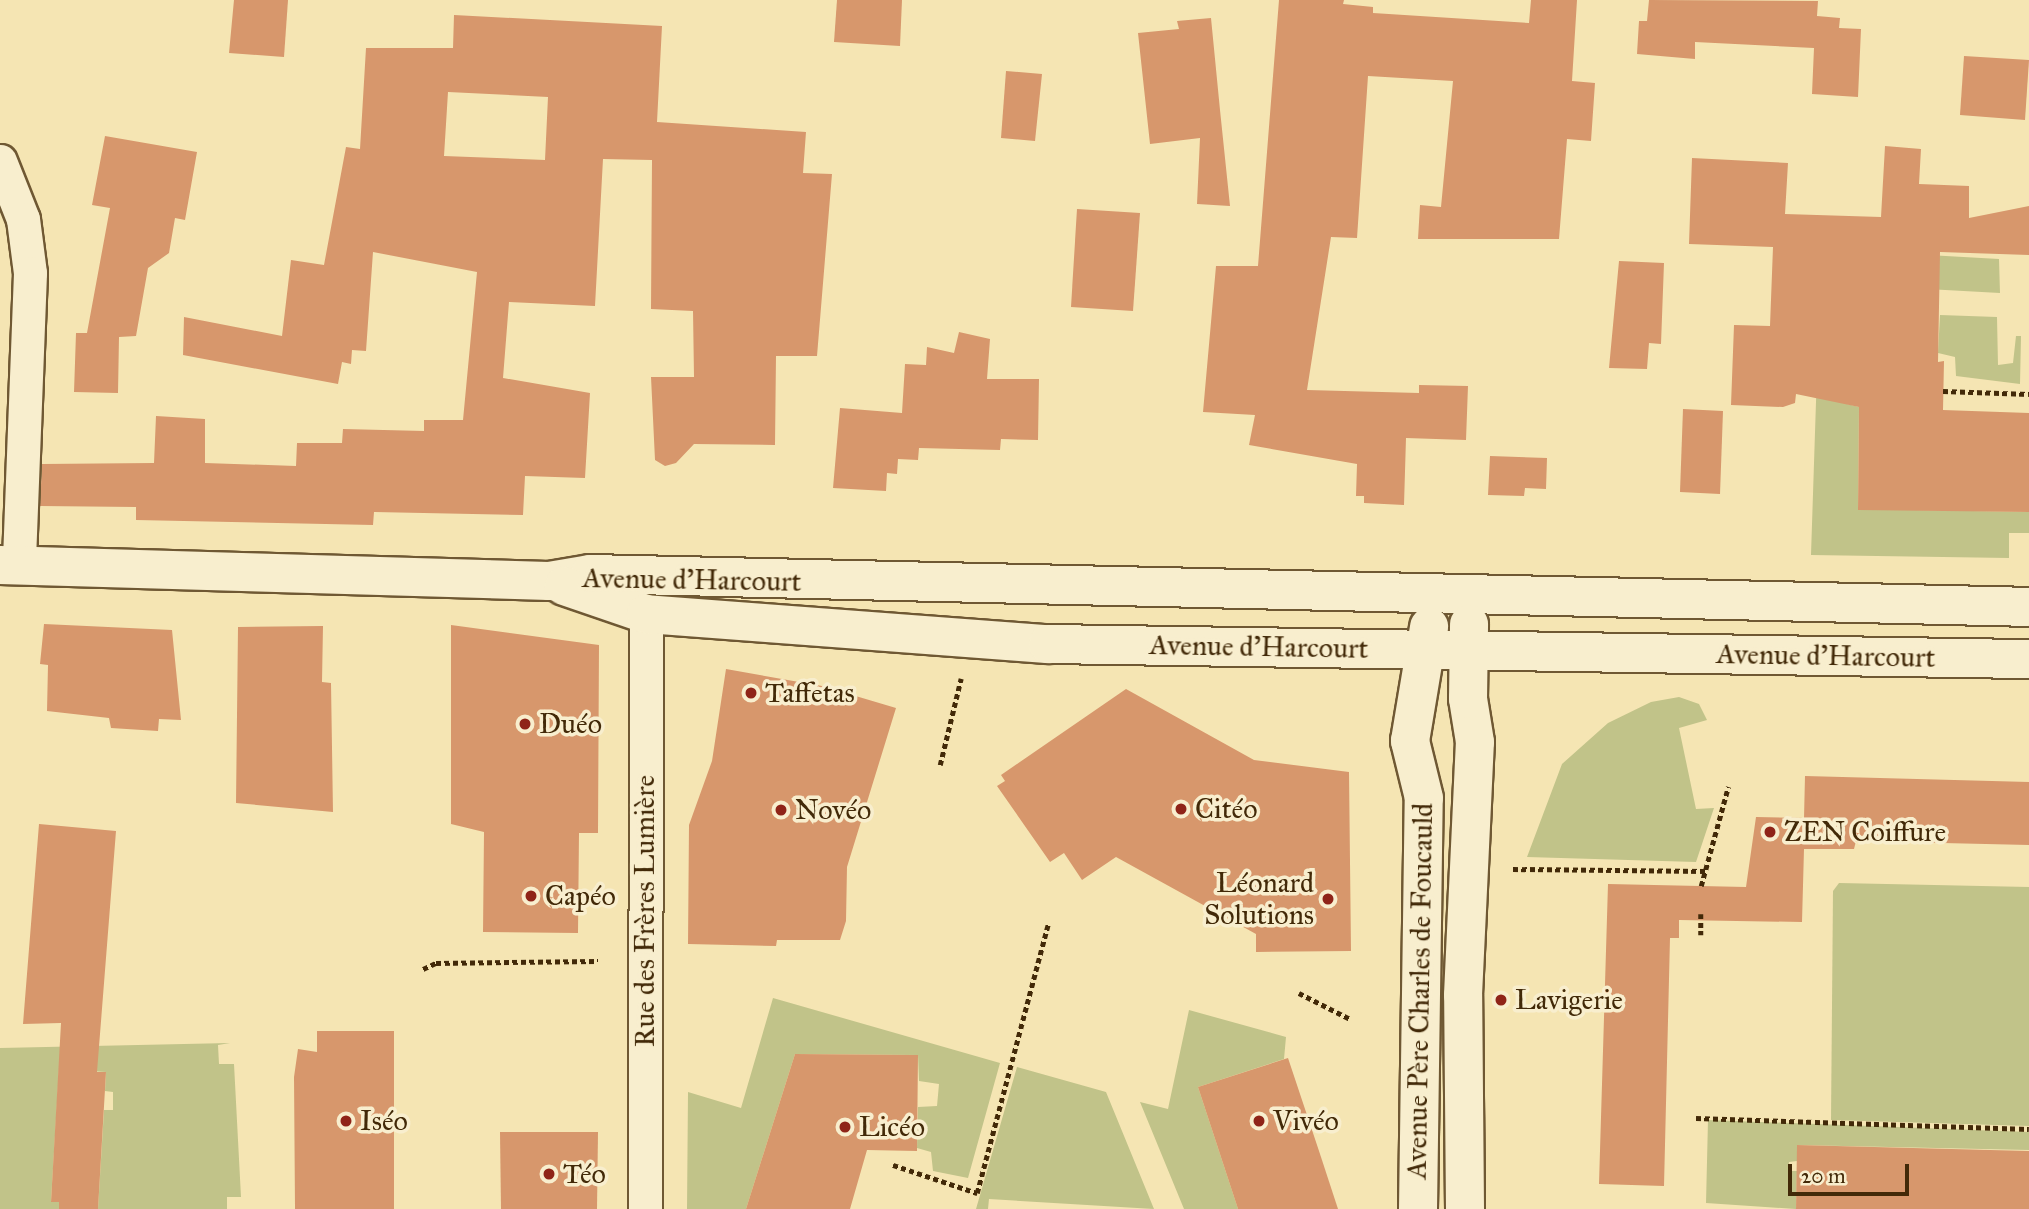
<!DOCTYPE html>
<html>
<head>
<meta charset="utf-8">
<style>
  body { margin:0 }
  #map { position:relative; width:2029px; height:1209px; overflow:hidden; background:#f5e5b3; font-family:"IM FELL Great Primer",serif }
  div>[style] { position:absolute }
  .green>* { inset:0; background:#c1c389 }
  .building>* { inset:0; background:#d7976c }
  .path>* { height:4.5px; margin-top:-2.25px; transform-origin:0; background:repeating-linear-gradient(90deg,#422908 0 5px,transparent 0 8.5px) }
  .roads { filter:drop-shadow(2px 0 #6f5833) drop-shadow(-2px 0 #6f5833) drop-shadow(0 2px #6f5833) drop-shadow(0 -2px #6f5833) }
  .street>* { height:33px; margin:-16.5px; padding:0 16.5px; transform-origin:16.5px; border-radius:16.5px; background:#f8eece }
  .secondary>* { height:38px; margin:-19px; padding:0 19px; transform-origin:19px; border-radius:19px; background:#f8eece }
  .dots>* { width:19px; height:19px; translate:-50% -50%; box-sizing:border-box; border:4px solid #f8eece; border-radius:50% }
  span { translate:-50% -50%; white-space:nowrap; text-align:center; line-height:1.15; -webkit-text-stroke:7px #f8eece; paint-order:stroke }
  .street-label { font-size:28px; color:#422908 }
  .poi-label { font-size:28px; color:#422908 }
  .left { translate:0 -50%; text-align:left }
  .right { translate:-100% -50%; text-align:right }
  .scale { position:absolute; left:1788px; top:1164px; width:121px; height:32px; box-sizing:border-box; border:4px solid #422908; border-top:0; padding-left:9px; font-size:21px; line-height:24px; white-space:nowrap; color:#422908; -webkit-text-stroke:5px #f8eece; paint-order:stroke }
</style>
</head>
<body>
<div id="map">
  <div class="green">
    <div style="clip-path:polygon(1821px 249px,1999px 259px,2000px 293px,1854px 285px,1847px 404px,1859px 407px,1858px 509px,2029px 512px,2029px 533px,2009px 533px,2009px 558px,1811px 555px)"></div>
    <div style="clip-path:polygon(1940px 315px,1997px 317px,1998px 365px,2013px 363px,2016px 336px,2021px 336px,2020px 384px,1956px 376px,1955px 357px,1938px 353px)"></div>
    <div style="clip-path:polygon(1679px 697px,1699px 704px,1707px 720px,1679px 728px,1696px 809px,1714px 808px,1696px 862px,1527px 857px,1562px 764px,1608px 723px,1651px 702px)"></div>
    <div style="clip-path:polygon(1839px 883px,2029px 887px,2029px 1126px,1831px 1120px,1833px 891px)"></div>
    <div style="clip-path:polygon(773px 998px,1000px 1063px,968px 1178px,933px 1171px,931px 1152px,917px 1148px,918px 1107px,937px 1106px,939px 1084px,919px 1081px,918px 1055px,795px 1054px,746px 1209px,687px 1209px,688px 1092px,741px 1108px)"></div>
    <div style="clip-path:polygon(1189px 1010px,1286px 1037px,1284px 1059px,1198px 1087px,1238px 1209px,1184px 1209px,1140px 1102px,1168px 1109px)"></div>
    <div style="clip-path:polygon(230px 1043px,218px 1045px,219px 1064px,234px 1064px,241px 1197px,227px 1197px,227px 1209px,98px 1209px,104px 1110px,113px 1110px,113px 1092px,105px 1091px,106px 1072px,59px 1069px,51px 1201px,59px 1202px,59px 1209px,0 1209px,0 1048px)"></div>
    <div style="clip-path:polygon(1017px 1067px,1106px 1092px,1154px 1209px,989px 1199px,988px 1209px,976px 1209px)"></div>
    <div style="clip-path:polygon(1708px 1120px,2029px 1132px,2029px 1150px,1797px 1145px,1797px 1161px,1789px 1162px,1788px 1171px,1797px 1171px,1796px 1209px,1706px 1203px)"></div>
  </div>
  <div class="building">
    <div style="clip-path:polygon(234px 0,288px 0,284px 57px,229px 53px)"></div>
    <div style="clip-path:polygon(837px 0,902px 0,900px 46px,834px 42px)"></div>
    <div style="clip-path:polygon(1279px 0,1344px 0,1343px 4px,1373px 7px,1373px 13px,1529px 23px,1531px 0,1577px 0,1572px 81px,1595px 83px,1591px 141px,1567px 139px,1559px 239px,1418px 239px,1420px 205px,1441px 207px,1453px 81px,1368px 76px,1357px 238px,1331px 237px,1307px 390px,1419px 393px,1419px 385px,1468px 386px,1466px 440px,1406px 438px,1404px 505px,1364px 503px,1364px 496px,1356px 496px,1357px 464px,1249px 445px,1255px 415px,1203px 412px,1216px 266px,1258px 266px)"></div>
    <div style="clip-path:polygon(1649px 0,1818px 1px,1817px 16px,1840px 18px,1839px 28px,1861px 29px,1858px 97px,1812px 94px,1814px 48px,1695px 42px,1695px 59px,1637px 54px,1639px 21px,1647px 21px)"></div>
    <div style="clip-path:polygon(evenodd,454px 15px,662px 26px,657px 122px,806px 132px,803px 173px,832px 174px,817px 356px,776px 356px,775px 445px,694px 444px,676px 463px,665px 466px,655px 460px,651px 377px,694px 377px,693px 311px,651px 309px,652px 160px,603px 159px,595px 306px,509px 302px,503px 378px,590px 393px,585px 478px,525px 476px,523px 515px,374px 512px,373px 525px,136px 520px,136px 507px,40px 506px,42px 464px,154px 463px,156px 416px,205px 419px,205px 463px,296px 466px,297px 443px,342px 443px,343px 429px,424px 431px,424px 420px,463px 420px,477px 272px,373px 252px,366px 351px,352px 350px,351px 364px,342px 362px,338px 384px,183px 355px,184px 317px,282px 336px,291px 260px,324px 265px,346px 147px,360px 149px,366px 48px,453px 48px,454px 15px,448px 92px,548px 97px,545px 160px,444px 156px,448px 92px)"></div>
    <div style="clip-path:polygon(1211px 18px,1220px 110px,1230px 206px,1197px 204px,1200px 138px,1150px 144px,1138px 33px,1179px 29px,1177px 21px)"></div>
    <div style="clip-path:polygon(1964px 56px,2029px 60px,2025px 120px,1960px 115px)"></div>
    <div style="clip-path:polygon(1006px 71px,1042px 74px,1035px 141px,1001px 138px)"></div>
    <div style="clip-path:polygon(105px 136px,197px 152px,185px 220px,175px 218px,169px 253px,148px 268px,136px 336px,119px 337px,118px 393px,74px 392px,76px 333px,87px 333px,110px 208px,92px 205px)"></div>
    <div style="clip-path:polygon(1885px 146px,1921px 149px,1919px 184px,1969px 186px,1969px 218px,2029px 206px,2029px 255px,1940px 252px,1938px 362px,1944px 361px,1943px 410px,2029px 413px,2029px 512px,1858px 510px,1859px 407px,1796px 394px,1795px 403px,1783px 407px,1731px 405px,1734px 325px,1770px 326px,1773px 247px,1689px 244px,1692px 158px,1788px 163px,1785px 214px,1881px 217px)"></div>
    <div style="clip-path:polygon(1077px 209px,1140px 213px,1133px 311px,1071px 307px)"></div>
    <div style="clip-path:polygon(1619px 261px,1664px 263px,1661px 344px,1649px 343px,1647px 369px,1609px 368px)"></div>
    <div style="clip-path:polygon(959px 332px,990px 339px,987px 379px,1039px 379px,1038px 440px,1001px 439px,1000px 450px,919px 448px,918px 460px,898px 459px,897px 474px,887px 473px,886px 491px,833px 488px,840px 408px,902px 413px,905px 364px,926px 365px,927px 347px,954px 353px)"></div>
    <div style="clip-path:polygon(1683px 409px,1723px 411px,1720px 494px,1680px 492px)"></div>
    <div style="clip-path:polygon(1490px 456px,1547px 458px,1546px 489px,1525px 488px,1524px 496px,1488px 495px)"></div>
    <div style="clip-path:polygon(44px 624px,172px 630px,181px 720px,159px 719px,158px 731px,111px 728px,109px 718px,47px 711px,48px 665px,40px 664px)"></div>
    <div style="clip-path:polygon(451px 625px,599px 645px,598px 833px,579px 833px,578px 933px,483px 932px,484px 832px,451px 824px)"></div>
    <div style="clip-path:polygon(323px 626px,322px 682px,331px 683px,333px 812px,236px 803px,238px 627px)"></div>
    <div style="clip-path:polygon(726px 669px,822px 686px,896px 708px,847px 867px,846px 921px,840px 940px,777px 940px,776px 946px,688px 944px,689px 825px,712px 761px)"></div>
    <div style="clip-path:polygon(1126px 689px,1254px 760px,1349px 772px,1351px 951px,1256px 952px,1256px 934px,1116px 857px,1082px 880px,1064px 853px,1050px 862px,997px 786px,1005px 781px,1001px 775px)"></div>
    <div style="clip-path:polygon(1805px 776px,2029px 782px,2029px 845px,1856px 841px,1854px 849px,1804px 849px,1802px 922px,1679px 920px,1679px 938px,1670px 938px,1664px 1186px,1599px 1184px,1608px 884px,1746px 887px,1756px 817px,1804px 818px)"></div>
    <div style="clip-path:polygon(39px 824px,116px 831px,97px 1072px,106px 1072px,98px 1209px,59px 1209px,59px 1202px,51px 1202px,61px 1023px,23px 1024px)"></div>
    <div style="clip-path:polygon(317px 1031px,394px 1031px,394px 1209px,295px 1209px,294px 1077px,298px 1049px,317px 1052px)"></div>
    <div style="clip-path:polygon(795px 1054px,918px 1055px,917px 1151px,867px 1150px,850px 1209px,746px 1209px)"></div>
    <div style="clip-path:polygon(1288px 1058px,1320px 1154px,1338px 1209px,1238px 1209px,1198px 1087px)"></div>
    <div style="clip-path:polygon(500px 1132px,598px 1132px,597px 1209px,501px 1209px)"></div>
    <div style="clip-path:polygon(1797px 1145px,2029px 1151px,2029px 1209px,1796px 1209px)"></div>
  </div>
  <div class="path">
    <div style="left:1943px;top:391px;width:86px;rotate:2deg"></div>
    <div style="left:940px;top:765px;width:89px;rotate:-76.4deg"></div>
    <div style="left:1513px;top:869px;width:192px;rotate:0.6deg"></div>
    <div style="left:1701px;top:886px;width:103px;rotate:-74.7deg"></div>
    <div style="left:1701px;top:914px;width:21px;rotate:90deg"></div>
    <div style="left:423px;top:969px;width:14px;rotate:-25deg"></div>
    <div style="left:436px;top:963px;width:162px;rotate:-0.7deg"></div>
    <div style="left:1299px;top:993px;width:57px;rotate:27deg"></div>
    <div style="left:1696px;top:1118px;width:333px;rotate:1.9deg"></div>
    <div style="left:893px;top:1165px;width:89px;rotate:18.4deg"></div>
    <div style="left:977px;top:1193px;width:278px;rotate:-75.2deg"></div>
  </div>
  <div class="roads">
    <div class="street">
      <div style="left:0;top:161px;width:62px;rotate:68.4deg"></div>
      <div style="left:23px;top:219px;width:54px;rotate:82.6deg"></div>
      <div style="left:30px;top:273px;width:292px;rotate:92.2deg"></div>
      <div style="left:645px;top:1209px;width:595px;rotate:-89.9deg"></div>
    </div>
    <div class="secondary">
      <div style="left:0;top:565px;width:549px;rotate:1.67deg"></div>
      <div style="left:549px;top:581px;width:42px;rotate:-9.7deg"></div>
      <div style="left:590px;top:574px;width:1439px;rotate:1.31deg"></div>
      <div style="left:564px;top:586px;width:87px;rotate:18.9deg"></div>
      <div style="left:646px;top:614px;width:403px;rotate:4.3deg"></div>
      <div style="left:1048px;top:644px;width:981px;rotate:0.88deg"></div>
      <div style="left:1418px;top:1209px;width:411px;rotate:-89.2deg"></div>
      <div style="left:1424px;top:798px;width:59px;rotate:-103.8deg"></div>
      <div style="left:1410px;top:741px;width:116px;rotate:-80.5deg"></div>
      <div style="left:1465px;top:1209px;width:214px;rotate:-90.5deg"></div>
      <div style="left:1463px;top:995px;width:253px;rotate:-87.3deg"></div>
      <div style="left:1475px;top:742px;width:44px;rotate:-99.2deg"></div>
      <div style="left:1468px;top:699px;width:75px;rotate:-89.2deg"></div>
    </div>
  </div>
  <div class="dots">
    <div style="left:751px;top:693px;background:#8f2418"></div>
    <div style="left:525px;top:724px;background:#8f2418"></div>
    <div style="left:1181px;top:809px;background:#8f2418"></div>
    <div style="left:781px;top:810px;background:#8f2418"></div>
    <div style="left:1770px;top:832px;background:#8f2418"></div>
    <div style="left:531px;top:896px;background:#8f2418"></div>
    <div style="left:1328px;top:899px;background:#8f2418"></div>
    <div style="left:1501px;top:1000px;background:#8f2418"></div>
    <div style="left:346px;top:1121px;background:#8f2418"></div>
    <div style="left:1259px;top:1121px;background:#8f2418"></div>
    <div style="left:845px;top:1127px;background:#8f2418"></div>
    <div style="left:549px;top:1174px;background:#8f2418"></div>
  </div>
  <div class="street-label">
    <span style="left:692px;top:580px;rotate:1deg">Avenue d'Harcourt</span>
    <span style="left:1259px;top:647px;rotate:1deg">Avenue d'Harcourt</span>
    <span style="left:1826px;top:656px;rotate:1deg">Avenue d'Harcourt</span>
    <span style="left:645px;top:911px;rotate:-90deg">Rue des Frères Lumière</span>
    <span style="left:1420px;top:991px;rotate:-89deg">Avenue Père Charles de Foucauld</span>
  </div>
  <div class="poi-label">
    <span class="left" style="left:765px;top:693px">Taffetas</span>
    <span class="left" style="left:539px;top:724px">Duéo</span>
    <span class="left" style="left:1195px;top:809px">Citéo</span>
    <span class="left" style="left:795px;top:810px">Novéo</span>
    <span class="left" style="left:1784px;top:832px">ZEN Coiffure</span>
    <span class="right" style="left:1314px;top:899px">Léonard<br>Solutions</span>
    <span class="left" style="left:545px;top:896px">Capéo</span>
    <span class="left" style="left:1515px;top:1000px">Lavigerie</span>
    <span class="left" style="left:360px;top:1121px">Iséo</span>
    <span class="left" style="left:1273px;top:1121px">Vivéo</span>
    <span class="left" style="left:859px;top:1127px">Licéo</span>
    <span class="left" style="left:563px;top:1174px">Téo</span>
  </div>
  <div class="scale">20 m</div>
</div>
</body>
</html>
